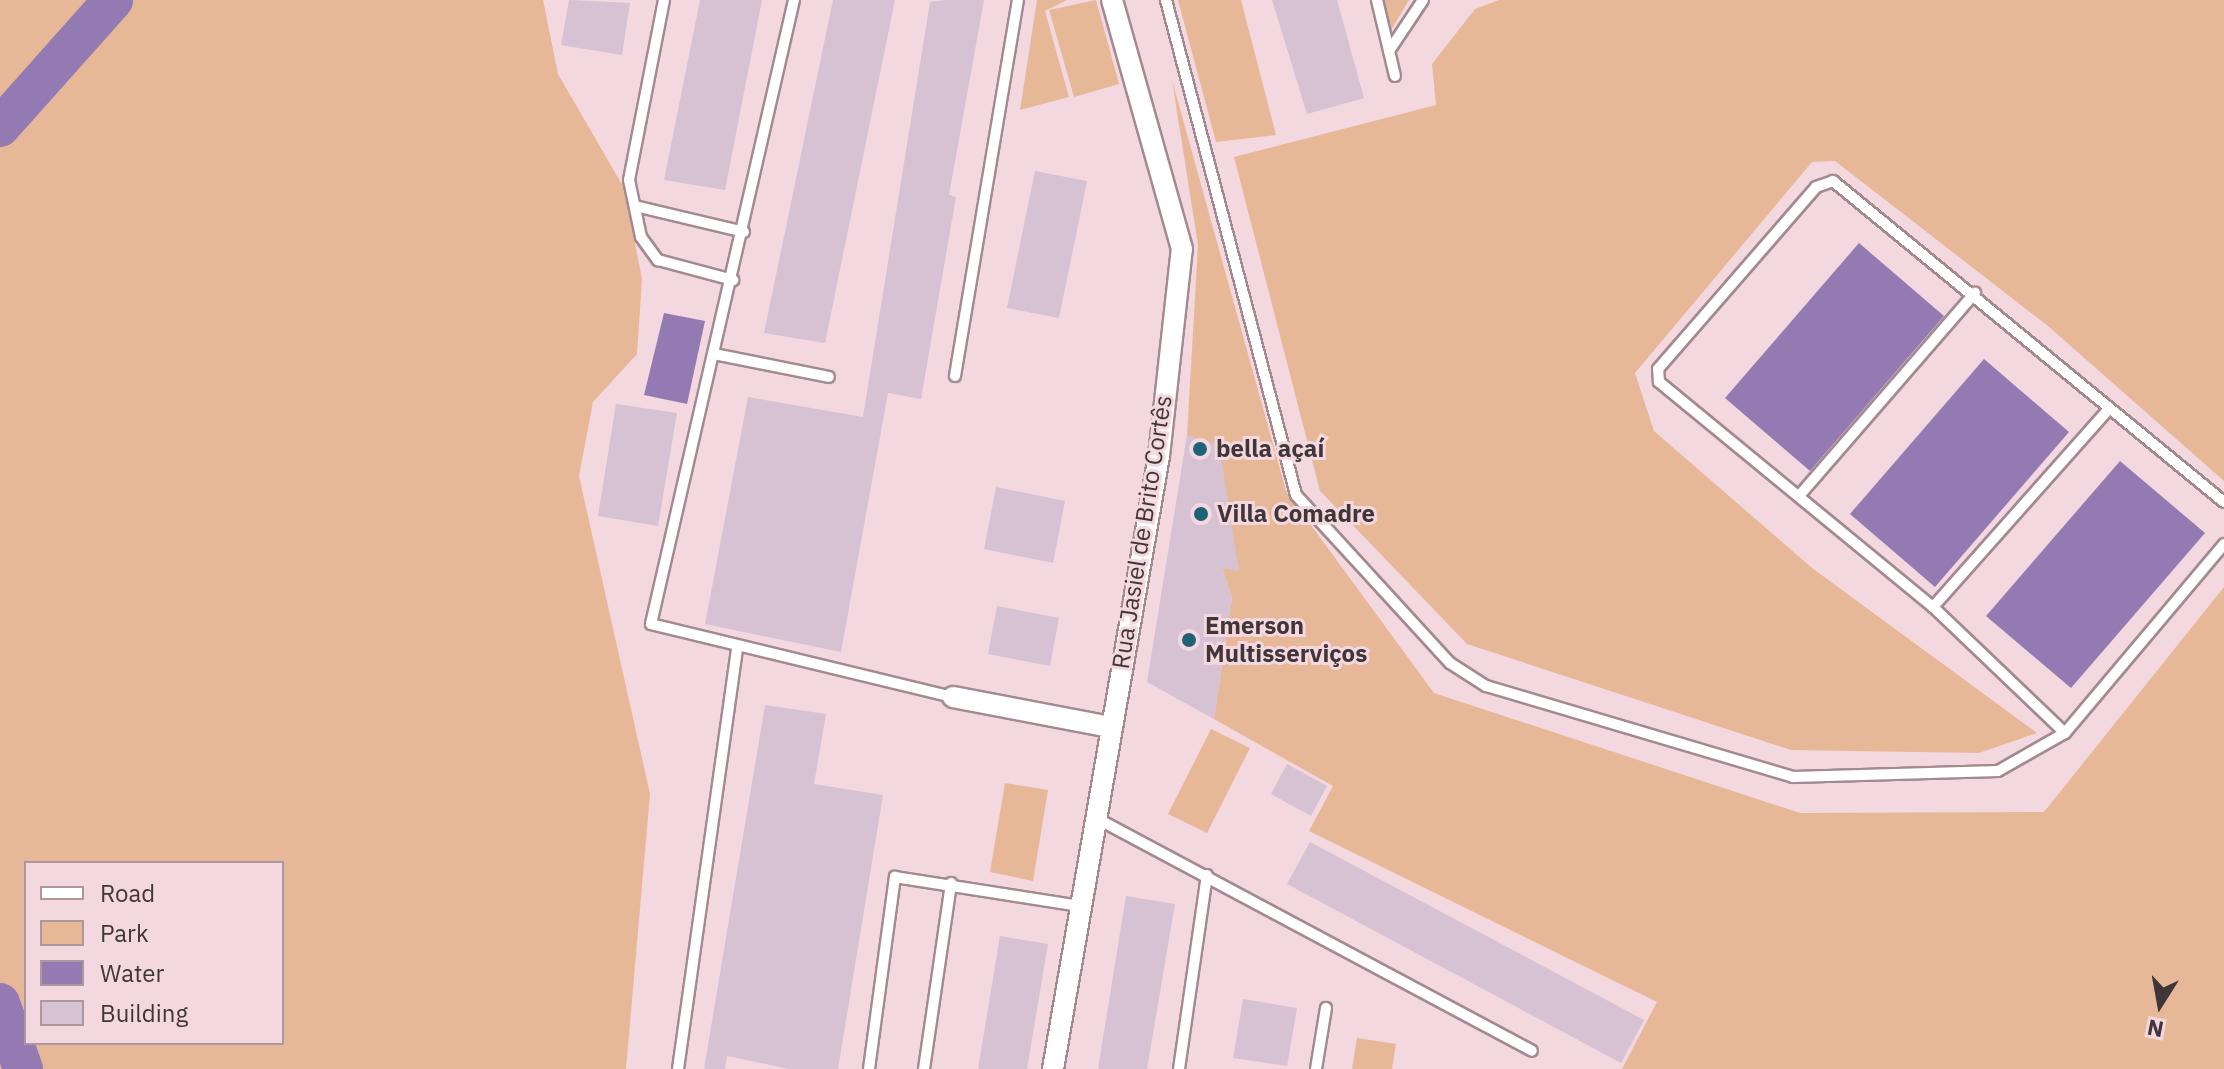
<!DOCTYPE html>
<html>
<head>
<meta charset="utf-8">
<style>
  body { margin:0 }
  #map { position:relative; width:2224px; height:1069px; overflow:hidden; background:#f3d8df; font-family:"IBM Plex Sans",sans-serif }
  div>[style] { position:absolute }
  .green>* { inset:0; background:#e7b897 }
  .water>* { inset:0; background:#947ab3 }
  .canal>* { height:24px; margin:-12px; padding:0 12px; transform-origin:12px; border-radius:12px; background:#947ab3 }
  .river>* { height:40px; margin:-20px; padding:0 20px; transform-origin:20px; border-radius:20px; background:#947ab3 }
  .building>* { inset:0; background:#d6c2d2 }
  .roads { filter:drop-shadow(2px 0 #a38a91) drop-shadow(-2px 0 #a38a91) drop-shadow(0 2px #a38a91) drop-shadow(0 -2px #a38a91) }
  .service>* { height:10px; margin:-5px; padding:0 5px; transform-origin:5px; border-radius:5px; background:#fff }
  .minor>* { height:20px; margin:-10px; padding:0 10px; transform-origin:10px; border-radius:10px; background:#fff }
  .dots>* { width:22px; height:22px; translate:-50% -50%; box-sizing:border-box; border:4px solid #f3d8df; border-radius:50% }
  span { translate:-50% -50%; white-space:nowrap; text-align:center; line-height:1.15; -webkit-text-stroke:6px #f3d8df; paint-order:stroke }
  .poi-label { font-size:24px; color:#403538; font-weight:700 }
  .left { translate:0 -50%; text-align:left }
  .street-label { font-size:24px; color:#403538 }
  .legend { position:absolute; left:24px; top:861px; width:260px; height:184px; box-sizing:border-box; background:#f3d8df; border:2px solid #ab979c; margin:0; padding:10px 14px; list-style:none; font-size:24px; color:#403538 }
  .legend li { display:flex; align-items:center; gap:16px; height:40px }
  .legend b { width:40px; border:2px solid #ab979c }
  .north { position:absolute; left:2120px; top:965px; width:80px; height:80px; -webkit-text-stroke:6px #f3d8df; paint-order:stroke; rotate:191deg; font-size:22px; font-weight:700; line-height:32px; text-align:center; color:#403538 }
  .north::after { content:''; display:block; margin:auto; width:28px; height:36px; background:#403538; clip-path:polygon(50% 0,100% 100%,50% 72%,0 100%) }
</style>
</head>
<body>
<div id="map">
  <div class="green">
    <div style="clip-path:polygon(evenodd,0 0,543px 0,558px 74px,624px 188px,642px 279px,637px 354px,593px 402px,579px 476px,650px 794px,626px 1069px,0 1069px,0 0,26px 863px,282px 863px,282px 1043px,26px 1043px,26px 863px)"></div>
    <div style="clip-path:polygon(1037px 0,1067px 0,1045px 11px,1069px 97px,1020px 110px)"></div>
    <div style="clip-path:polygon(1096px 0,1119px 84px,1074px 97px,1049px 10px)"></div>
    <div style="clip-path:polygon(1178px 0,1241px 0,1276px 135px,1216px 142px)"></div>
    <div style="clip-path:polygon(1382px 0,1409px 0,1391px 30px)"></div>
    <div style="clip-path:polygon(1499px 0,2224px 0,2224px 481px,2048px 326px,1835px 161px,1812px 162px,1635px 373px,1654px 431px,1812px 568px,2037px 733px,1979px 753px,1791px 750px,1467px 644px,1320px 491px,1234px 157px,1436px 105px,1432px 64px,1475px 9px)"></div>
    <div style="clip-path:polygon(1172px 80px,1286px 491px,1434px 693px,1800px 813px,2044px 812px,2224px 587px,2224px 1069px,1622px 1069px,1657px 1002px,1309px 831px,1333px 786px,1214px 719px,1232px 598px,1222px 568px,1239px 570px,1187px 435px,1198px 245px)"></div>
    <div style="clip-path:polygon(1211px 729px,1250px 748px,1207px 833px,1168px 814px)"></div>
    <div style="clip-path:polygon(1005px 783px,1048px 790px,1033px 881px,990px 872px)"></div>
    <div style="clip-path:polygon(1357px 1038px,1396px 1044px,1392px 1069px,1352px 1069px)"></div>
  </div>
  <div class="water">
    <div style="clip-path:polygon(1859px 243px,1944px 316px,1810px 471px,1725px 398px)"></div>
    <div style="clip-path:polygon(664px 313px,705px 321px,687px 404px,644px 395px)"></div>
    <div style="clip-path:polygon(1984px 359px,2069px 432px,1935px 587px,1850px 514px)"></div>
    <div style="clip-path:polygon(2120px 461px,2205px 533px,2071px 688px,1986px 616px)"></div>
  </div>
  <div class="canal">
    <div style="left:0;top:1039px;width:13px;rotate:-39deg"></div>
  </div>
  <div class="river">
    <div style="left:0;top:127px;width:170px;rotate:-48.3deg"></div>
    <div style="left:0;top:1003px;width:70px;rotate:70.8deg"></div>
  </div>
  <div class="building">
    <div style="clip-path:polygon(569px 0,630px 3px,622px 55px,561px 45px)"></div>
    <div style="clip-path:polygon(700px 0,762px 0,725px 190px,664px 180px)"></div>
    <div style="clip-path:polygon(833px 0,895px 0,825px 343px,764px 333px)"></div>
    <div style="clip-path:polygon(946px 0,984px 0,949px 195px,956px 197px,921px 399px,888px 393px,841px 652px,705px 624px,748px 397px,863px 417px,930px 2px)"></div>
    <div style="clip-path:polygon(1272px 0,1337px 0,1364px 98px,1307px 114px)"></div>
    <div style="clip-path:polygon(1035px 171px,1087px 181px,1059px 318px,1007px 308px)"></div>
    <div style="clip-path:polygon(616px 404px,677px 413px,658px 526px,598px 516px)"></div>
    <div style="clip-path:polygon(1187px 435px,1219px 445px,1239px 571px,1222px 568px,1232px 598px,1214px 719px,1147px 682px)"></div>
    <div style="clip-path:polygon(996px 487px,1065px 501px,1053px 563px,984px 549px)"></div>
    <div style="clip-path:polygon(997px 606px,1059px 618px,1050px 666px,988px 654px)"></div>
    <div style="clip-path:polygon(765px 705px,826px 714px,814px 784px,883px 795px,838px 1069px,789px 1069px,727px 1056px,725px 1069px,704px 1069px)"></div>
    <div style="clip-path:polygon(1287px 764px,1327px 786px,1311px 816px,1271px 794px)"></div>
    <div style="clip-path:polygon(1310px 842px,1644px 1020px,1621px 1063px,1287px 884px)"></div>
    <div style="clip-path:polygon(1126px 896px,1175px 904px,1147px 1069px,1098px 1069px)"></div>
    <div style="clip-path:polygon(1000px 936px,1048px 944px,1027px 1069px,978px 1069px)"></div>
    <div style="clip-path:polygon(1243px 999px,1297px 1008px,1287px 1066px,1233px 1058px)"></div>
  </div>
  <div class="roads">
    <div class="service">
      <div style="left:664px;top:0;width:183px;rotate:101deg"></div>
      <div style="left:629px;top:180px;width:58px;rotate:78.1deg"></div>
      <div style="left:641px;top:237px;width:29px;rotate:54deg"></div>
      <div style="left:658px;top:260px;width:78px;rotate:14.9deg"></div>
      <div style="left:794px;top:0;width:640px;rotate:102.91deg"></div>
      <div style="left:651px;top:624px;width:311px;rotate:13.6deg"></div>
      <div style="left:1166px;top:0;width:512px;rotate:75.28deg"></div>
      <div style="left:1296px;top:495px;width:228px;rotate:47.5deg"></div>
      <div style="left:1450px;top:663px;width:43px;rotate:32.6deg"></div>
      <div style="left:1486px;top:686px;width:320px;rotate:16.5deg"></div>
      <div style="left:1793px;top:777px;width:205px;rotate:-1.7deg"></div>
      <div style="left:1998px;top:771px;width:77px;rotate:-29.6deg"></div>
      <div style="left:2065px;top:733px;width:247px;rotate:-49.9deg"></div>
      <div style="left:1377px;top:0;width:78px;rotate:76.7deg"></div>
      <div style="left:1389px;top:51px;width:61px;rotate:-56.3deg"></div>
      <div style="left:635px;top:206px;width:112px;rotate:13.4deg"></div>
      <div style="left:714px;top:354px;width:117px;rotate:11.3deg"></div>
      <div style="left:955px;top:376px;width:381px;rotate:-80.5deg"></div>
      <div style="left:1799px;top:496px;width:269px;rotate:-49.1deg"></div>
      <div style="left:1933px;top:607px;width:265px;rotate:-48.4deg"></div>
      <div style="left:2065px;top:733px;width:182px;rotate:-136.3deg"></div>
      <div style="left:1933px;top:607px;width:355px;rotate:-140.6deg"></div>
      <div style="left:1659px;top:382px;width:13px;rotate:-94deg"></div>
      <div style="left:1658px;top:369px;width:241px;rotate:-49deg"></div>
      <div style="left:1816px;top:187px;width:18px;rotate:-19deg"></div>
      <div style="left:1833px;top:181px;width:506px;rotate:39.39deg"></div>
      <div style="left:1096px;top:818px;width:494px;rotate:28.1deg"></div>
      <div style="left:678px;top:1069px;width:424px;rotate:-82deg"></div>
      <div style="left:869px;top:1069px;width:194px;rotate:-82.3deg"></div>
      <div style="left:895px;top:877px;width:187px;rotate:8.9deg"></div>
      <div style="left:924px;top:1069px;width:188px;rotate:-81.7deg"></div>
      <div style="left:1179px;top:1069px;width:196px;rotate:-81.8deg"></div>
      <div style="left:1316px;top:1069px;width:62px;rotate:-80.7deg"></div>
    </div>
    <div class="minor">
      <div style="left:953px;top:697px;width:160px;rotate:10.8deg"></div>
      <div style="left:1053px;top:1069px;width:622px;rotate:-80.19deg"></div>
      <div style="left:1159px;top:456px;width:208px;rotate:-83.7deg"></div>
      <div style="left:1182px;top:249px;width:259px;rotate:-105.7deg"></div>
    </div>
  </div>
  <div class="dots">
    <div style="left:1200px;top:449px;background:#216376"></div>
    <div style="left:1201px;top:514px;background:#216376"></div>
    <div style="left:1189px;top:640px;background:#216376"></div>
  </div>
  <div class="poi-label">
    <span class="left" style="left:1216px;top:449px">bella açaí</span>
    <span class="left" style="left:1217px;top:514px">Villa Comadre</span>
    <span class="left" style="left:1205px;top:640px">Emerson<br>Multisserviços</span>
  </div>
  <div class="street-label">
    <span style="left:1142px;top:532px;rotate:-81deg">Rua Jasiel de Brito Cortês</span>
  </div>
  <ul class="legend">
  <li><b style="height:10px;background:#fff"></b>Road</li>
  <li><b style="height:22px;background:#e7b897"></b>Park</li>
  <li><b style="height:22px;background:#947ab3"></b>Water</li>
  <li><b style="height:22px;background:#d6c2d2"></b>Building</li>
  </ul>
  <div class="north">N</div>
</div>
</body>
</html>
